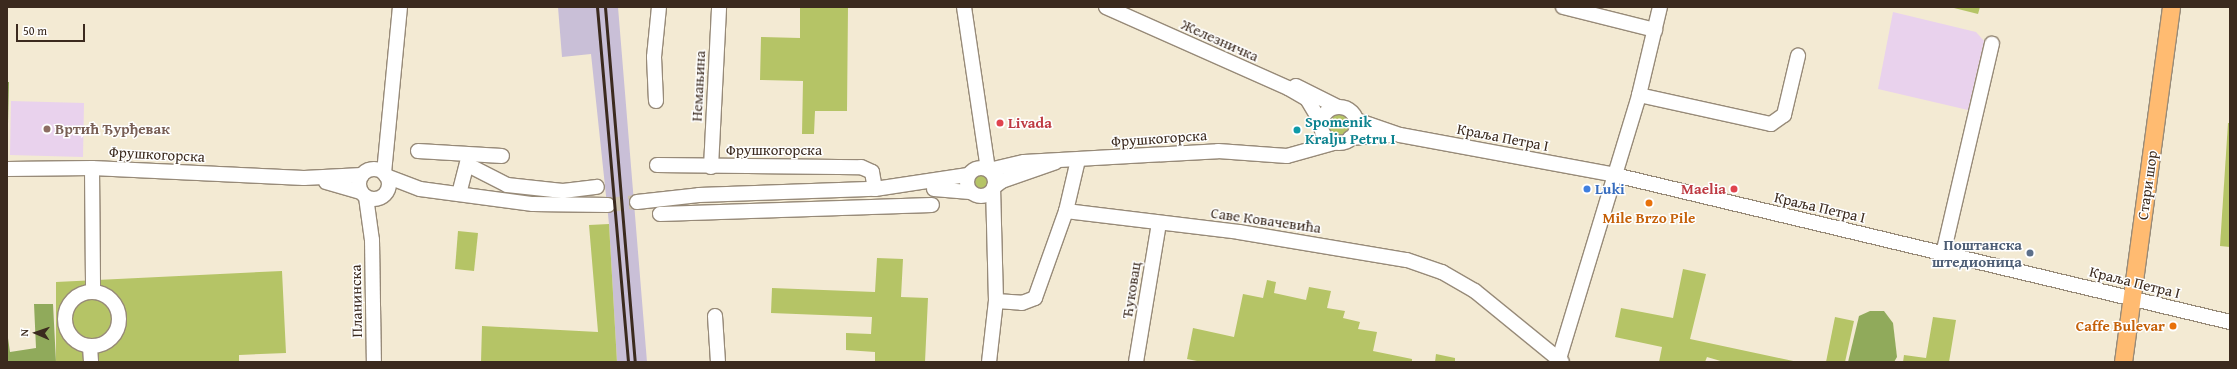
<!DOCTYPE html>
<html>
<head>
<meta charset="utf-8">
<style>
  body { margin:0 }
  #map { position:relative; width:2237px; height:369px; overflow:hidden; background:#f3ead3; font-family:"Gentium Book Plus",serif }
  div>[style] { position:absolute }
  .built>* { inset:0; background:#e9d2ed }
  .industrial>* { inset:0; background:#c9bfd7 }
  .green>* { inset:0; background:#b5c466 }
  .round { border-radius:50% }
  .forest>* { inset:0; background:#90aa5b }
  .minor-tunnel>* { height:14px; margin-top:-7px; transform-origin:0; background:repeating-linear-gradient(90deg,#cec4af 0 14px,transparent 0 21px) }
  .roads { filter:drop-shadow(1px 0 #978a78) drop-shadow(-1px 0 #978a78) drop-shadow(0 1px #978a78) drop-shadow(0 -1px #978a78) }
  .minor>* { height:14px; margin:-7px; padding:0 7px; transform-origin:7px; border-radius:7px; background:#fff }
  .minor>.ring { margin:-7px; padding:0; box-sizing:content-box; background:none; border:14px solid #fff; border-radius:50% }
  .major>* { height:17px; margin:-8.5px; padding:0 8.5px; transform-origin:8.5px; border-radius:8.5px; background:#ffbb71 }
  .rail>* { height:3px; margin:-1.5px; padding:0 1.5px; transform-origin:1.5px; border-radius:1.5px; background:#3b2a1e }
  .dots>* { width:11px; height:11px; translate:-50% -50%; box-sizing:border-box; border:2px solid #fff; border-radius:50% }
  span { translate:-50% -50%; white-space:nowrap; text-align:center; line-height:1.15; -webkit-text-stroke:3px #fff; paint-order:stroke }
  .street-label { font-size:15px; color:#3b2a1e }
  .culture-label { font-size:15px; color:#0d838f; font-weight:700 }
  .left { translate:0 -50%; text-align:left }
  .health-label { font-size:15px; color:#be3a42; font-weight:700 }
  .right { translate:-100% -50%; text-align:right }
  .education-label { font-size:15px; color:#785e54; font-weight:700 }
  .shop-label { font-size:15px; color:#366cbe; font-weight:700 }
  .food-label { font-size:15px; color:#c56008; font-weight:700 }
  .service-label { font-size:15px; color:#4e5e75; font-weight:700 }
  .frame { position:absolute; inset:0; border:8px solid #3b2a1e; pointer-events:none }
  .north { position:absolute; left:16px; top:313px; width:40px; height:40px; -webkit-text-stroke:3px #fff; paint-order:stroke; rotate:272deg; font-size:11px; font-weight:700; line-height:16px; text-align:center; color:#3b2a1e }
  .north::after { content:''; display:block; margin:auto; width:14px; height:18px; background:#3b2a1e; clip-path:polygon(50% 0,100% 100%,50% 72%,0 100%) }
  .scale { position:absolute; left:16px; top:24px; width:69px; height:18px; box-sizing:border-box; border:2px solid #3b2a1e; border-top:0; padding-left:5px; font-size:12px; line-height:14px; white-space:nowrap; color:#3b2a1e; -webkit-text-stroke:3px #fff; paint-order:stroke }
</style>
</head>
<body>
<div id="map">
  <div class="built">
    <div style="clip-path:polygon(1893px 12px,1976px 32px,1984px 41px,1968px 110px,1878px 89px)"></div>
    <div style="clip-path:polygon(11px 101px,84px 103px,83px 157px,10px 155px)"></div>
  </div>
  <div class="industrial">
    <div style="clip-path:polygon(558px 7px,618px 7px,647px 362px,617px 362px,609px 224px,591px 54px,562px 57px)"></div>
  </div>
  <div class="green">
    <div style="clip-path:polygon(800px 7px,848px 7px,847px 111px,815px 111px,814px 134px,802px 134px,803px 81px,760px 80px,761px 37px,800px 38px)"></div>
    <div style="clip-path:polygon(1950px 7px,1980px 7px,1978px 14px)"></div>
    <div class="round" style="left:1327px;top:114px;width:22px;height:22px"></div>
    <div style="clip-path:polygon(2228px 123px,2230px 123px,2230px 247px,2220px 246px)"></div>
    <div class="round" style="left:972px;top:173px;width:18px;height:18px"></div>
    <div style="clip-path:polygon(609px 224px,617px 362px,481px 362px,482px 326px,598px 332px,589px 225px)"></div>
    <div style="clip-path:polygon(458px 231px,478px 233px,474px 271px,455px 269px)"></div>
    <div style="clip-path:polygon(877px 258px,903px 259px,901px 297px,928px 298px,925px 362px,875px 362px,875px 352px,846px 350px,846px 333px,871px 334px,872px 317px,771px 313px,772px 288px,875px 292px)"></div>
    <div style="clip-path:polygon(1683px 269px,1706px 274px,1690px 339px,1798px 362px,1724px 362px,1707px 357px,1705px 362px,1659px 362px,1662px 347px,1615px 337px,1621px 308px,1673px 318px)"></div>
    <div style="clip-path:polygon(282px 271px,286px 353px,239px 355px,239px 362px,56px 362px,56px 282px)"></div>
    <div style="clip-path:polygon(1267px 280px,1276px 282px,1274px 293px,1306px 300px,1309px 287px,1331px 291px,1327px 308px,1345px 311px,1343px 318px,1360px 322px,1358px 329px,1377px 332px,1373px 351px,1412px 359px,1412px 362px,1202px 362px,1187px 359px,1193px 328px,1234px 337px,1243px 294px,1263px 298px)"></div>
    <div style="clip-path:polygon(1835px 317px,1854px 321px,1845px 362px,1826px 362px)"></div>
    <div style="clip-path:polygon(1933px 317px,1956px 320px,1949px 362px,1903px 362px,1904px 355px,1926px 358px)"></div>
    <div style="clip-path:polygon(1436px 354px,1455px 358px,1455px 362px,1435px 362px)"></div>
  </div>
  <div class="forest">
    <div style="clip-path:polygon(7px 82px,9px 82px,7px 165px)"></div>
    <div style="clip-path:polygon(34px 304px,53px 304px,56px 362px,7px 362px,7px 331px,10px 352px,36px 348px)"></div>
    <div style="clip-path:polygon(1870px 311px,1884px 311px,1893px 323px,1897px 357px,1894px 362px,1848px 362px,1859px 316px)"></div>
  </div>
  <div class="minor-tunnel">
    <div style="left:608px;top:205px;width:29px;rotate:-6deg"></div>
  </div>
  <div class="roads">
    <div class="minor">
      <div style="left:964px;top:7px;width:164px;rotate:81.6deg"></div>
      <div style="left:1106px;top:7px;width:199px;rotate:24deg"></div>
      <div style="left:1288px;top:88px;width:22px;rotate:30deg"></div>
      <div style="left:1307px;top:99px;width:27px;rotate:59deg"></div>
      <div style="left:1563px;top:7px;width:95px;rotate:14deg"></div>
      <div style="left:1296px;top:86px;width:47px;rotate:26.6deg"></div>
      <div style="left:1639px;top:95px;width:135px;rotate:12.4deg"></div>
      <div style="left:1771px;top:124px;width:16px;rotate:-35deg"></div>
      <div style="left:1784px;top:115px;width:61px;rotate:-76.7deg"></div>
      <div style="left:656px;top:101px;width:44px;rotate:-92.6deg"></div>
      <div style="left:654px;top:57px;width:50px;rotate:-84.3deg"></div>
      <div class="ring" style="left:1321px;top:107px;width:22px;height:22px"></div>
      <div style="left:1356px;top:120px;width:46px;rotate:18.8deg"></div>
      <div style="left:1400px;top:135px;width:219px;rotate:10.5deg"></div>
      <div style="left:1615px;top:175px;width:632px;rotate:13.44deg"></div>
      <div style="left:1350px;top:138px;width:40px;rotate:-4.3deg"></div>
      <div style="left:418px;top:151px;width:84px;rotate:3.4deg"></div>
      <div style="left:468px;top:165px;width:44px;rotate:27.1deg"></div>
      <div style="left:507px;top:185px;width:56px;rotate:6.1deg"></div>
      <div style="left:563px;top:191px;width:34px;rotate:-7deg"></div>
      <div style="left:657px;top:165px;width:204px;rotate:0.6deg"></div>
      <div style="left:861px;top:167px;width:12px;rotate:24deg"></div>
      <div style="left:872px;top:172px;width:17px;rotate:80deg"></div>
      <div style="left:711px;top:167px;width:160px;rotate:-87.1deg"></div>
      <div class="ring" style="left:967px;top:168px;width:14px;height:14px"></div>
      <div style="left:92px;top:168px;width:124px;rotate:89.5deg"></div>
      <div style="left:7px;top:169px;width:85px;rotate:-0.7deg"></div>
      <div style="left:92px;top:168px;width:212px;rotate:2.7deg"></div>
      <div style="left:304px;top:178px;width:58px;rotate:-3deg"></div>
      <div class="ring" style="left:359px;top:169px;width:16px;height:16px"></div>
      <div style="left:989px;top:170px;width:36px;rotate:-13deg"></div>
      <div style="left:1024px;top:162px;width:194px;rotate:-3.2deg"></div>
      <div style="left:1218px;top:151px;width:69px;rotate:4.1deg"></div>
      <div style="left:1287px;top:156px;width:52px;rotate:-15.6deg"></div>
      <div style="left:384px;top:173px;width:167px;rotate:-84.5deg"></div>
      <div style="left:386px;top:176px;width:36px;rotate:21deg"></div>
      <div style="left:420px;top:189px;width:114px;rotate:7.6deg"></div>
      <div style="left:533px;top:204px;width:75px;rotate:0.8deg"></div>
      <div style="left:326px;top:182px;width:36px;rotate:16deg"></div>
      <div style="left:994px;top:187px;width:10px;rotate:-37deg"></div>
      <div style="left:1002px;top:181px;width:57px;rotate:-19.4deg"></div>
      <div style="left:934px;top:189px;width:36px;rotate:5deg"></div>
      <div style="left:459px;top:194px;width:40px;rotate:-75.6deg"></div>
      <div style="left:366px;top:197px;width:43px;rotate:82.1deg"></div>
      <div style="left:372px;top:240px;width:122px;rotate:89.1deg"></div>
      <div style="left:637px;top:202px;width:62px;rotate:-6.4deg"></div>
      <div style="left:699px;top:195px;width:176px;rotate:-2deg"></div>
      <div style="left:875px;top:189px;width:94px;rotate:-8.6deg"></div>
      <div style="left:1066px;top:211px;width:174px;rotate:6.9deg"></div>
      <div style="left:1239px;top:232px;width:170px;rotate:9.5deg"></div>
      <div style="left:1407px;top:260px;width:37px;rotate:19deg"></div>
      <div style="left:1442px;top:272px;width:38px;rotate:30deg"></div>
      <div style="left:1475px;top:291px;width:112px;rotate:39.2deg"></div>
      <div style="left:660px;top:214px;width:272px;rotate:-1.9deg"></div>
      <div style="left:1943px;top:254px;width:216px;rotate:-76.9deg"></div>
      <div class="ring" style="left:65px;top:292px;width:40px;height:40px"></div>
      <div style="left:996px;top:301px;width:26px;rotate:4deg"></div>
      <div style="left:1022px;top:303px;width:14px;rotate:-21deg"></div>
      <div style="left:1035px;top:298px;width:92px;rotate:-70.4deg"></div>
      <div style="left:1066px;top:211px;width:52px;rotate:-76.8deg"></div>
      <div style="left:715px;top:316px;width:46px;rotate:86.3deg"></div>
      <div style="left:90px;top:347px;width:15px;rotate:86deg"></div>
      <div style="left:1559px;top:359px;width:276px;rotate:-73.1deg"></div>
      <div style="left:1639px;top:95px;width:90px;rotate:-76.6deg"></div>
      <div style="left:989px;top:362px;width:61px;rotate:-83.5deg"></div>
      <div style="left:996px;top:301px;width:111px;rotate:-91.5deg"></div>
      <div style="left:1136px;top:362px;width:141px;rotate:-80.6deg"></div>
    </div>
    <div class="major">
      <div style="left:2123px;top:362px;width:358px;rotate:-82.3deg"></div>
    </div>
  </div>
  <div class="rail">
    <div style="left:597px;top:7px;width:356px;rotate:85deg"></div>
    <div style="left:605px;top:7px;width:356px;rotate:85.2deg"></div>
  </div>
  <div class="dots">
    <div style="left:1000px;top:123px;background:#e0444e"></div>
    <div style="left:47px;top:129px;background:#8d6e63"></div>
    <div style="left:1297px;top:130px;background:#0f9aa8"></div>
    <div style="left:1587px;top:189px;background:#3f7fe0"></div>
    <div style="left:1734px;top:189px;background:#e0444e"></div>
    <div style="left:1649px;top:203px;background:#e8710a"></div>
    <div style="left:2030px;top:253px;background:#5c6f8a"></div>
    <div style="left:2173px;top:326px;background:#e8710a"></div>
  </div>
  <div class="street-label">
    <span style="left:1220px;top:40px;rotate:24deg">Железничка</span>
    <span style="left:698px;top:86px;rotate:-87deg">Немањина</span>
    <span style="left:1503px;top:137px;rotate:11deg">Краља Петра I</span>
    <span style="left:1159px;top:138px;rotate:-4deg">Фрушкогорска</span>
    <span style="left:774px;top:150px">Фрушкогорска</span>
    <span style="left:157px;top:154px;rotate:3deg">Фрушкогорска</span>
    <span style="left:2147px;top:185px;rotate:-82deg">Стари шор</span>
    <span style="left:1820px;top:207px;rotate:13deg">Краља Петра I</span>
    <span style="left:1266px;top:220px;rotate:8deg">Саве Ковачевића</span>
    <span style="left:2135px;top:282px;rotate:14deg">Краља Петра I</span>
    <span style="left:1131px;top:290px;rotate:-81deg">Ћуковац</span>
    <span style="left:356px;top:301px;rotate:-91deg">Планинска</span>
  </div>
  <div class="culture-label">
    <span class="left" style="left:1305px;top:130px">Spomenik<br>Kralju Petru I</span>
  </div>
  <div class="health-label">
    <span class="left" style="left:1008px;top:123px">Livada</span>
    <span class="right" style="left:1726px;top:189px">Maelia</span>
  </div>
  <div class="education-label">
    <span class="left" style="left:55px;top:129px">Вртић Ђурђевак</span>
  </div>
  <div class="shop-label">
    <span class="left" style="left:1595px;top:189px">Luki</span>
  </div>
  <div class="food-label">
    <span style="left:1649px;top:218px">Mile Brzo Pile</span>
    <span class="right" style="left:2165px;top:326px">Caffe Bulevar</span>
  </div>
  <div class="service-label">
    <span class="right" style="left:2022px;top:253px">Поштанска<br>штедионица</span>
  </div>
  <div class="frame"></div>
  <div class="north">N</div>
  <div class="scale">50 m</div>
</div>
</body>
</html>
